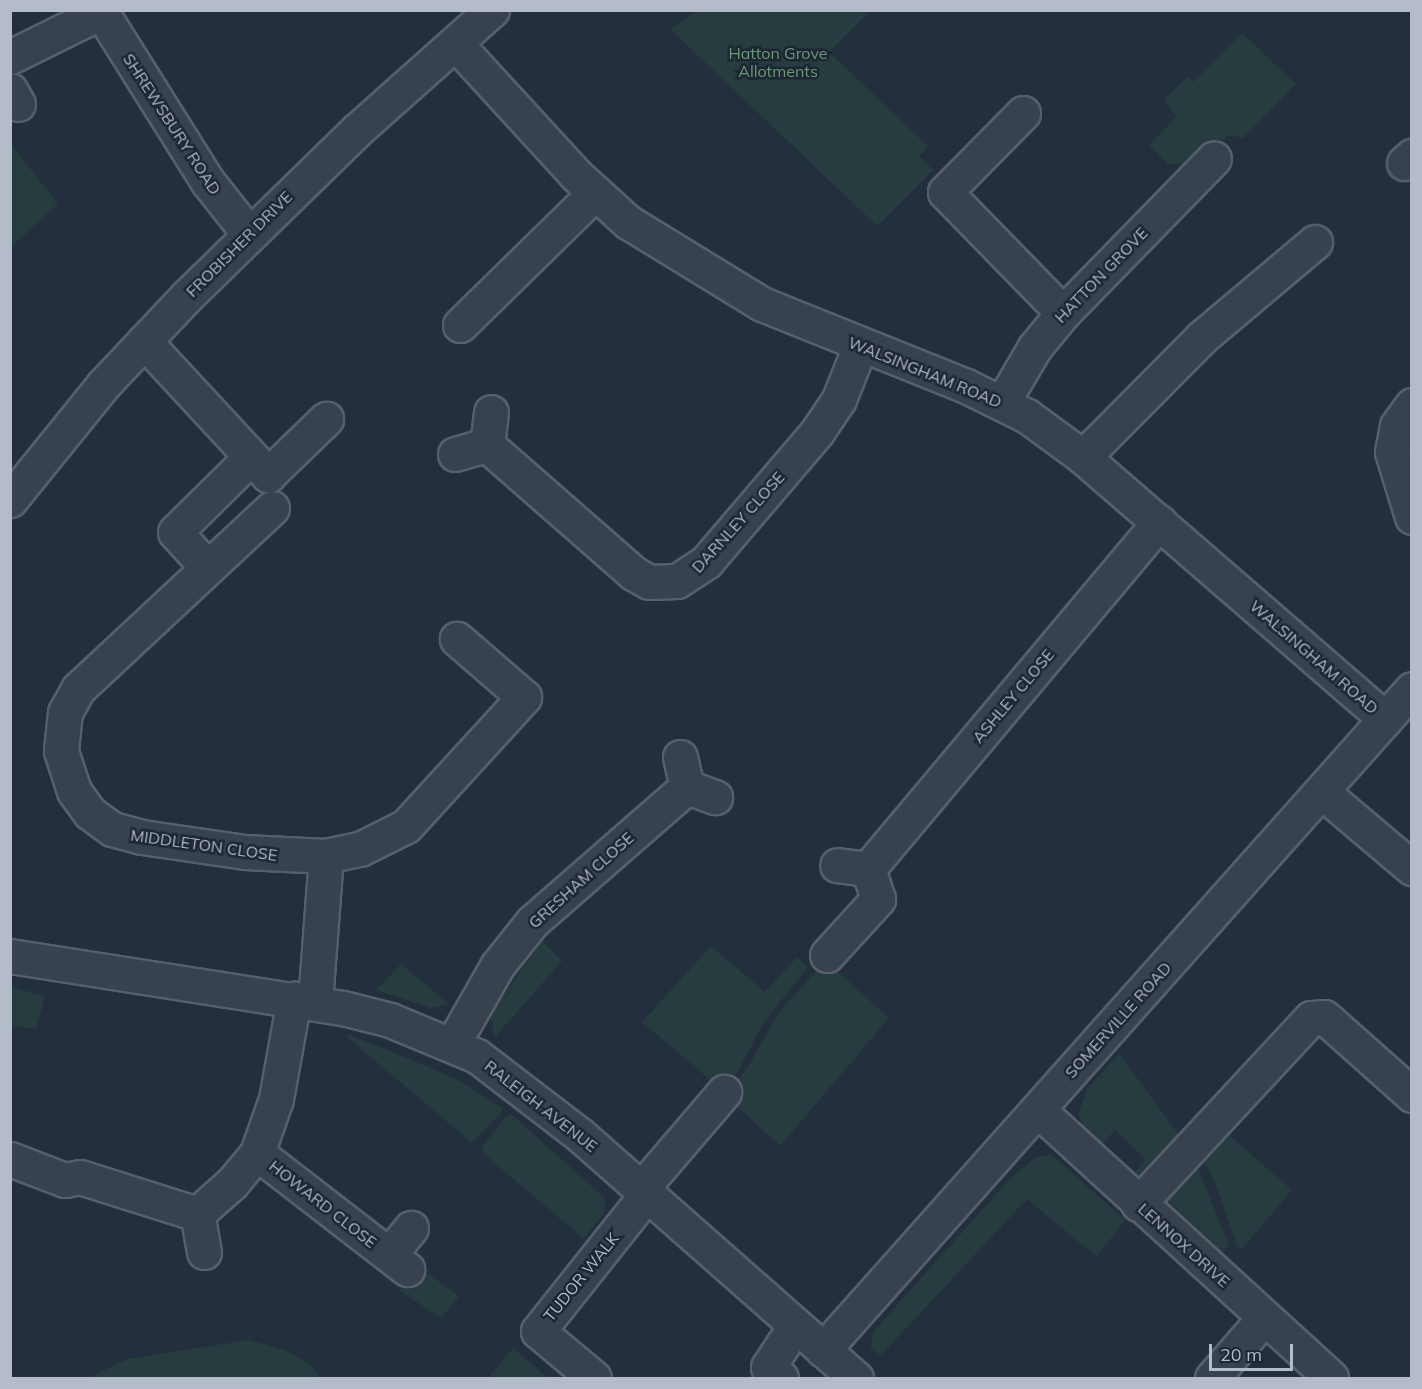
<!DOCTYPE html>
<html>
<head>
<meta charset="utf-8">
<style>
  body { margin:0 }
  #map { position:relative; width:1422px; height:1389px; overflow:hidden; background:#242f3e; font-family:Mulish,sans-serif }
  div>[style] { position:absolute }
  .green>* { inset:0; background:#263c3f }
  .roads { filter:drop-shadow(2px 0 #565f6c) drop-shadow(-2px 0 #565f6c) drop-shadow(0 2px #565f6c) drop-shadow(0 -2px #565f6c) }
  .minor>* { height:33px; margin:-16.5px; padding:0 16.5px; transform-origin:16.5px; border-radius:16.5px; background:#38414e }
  span { translate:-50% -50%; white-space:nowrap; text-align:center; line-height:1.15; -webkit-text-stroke:5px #1d2633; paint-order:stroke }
  .park-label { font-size:16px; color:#6b9a76 }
  .street-label { font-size:16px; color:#b4bcc9 }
  .frame { position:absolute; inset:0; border:12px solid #b4bcc9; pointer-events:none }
  .scale { position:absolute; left:1209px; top:1344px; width:84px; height:27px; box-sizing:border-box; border:3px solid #b4bcc9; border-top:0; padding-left:8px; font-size:18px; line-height:21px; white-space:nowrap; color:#b4bcc9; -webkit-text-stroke:4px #1d2633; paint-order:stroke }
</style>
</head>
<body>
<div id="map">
  <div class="green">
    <div style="clip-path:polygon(696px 11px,870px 11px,829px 52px,928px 146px,919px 156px,933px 170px,877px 226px,670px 29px)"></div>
    <div style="clip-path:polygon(1242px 33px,1296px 84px,1243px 138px,1229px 135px,1197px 161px,1169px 165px,1149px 145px,1176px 117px,1164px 99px,1187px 77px,1193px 82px)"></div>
    <div style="clip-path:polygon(11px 144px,58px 204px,11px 247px,10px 247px)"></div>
    <div style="clip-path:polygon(542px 941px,562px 961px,495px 1037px,490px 1015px)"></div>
    <div style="clip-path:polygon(711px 946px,765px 992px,797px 957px,808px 967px,764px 1022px,737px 1073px,721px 1089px,642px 1022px)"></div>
    <div style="clip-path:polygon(826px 961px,889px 1018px,780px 1146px,726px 1096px,749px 1065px,780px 1011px)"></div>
    <div style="clip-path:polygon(401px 964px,449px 1004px,431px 1008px,376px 990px)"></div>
    <div style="clip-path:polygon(11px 987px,45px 996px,36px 1029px,11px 1025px)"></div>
    <div style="clip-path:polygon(348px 1034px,457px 1079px,502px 1108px,502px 1112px,472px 1143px,347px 1037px)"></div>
    <div style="clip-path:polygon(1119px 1054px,1185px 1143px,1143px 1182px,1134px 1174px,1145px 1159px,1115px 1130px,1101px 1146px,1086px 1132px,1078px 1114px,1088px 1088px)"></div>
    <div style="clip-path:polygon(512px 1115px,605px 1198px,604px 1213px,584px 1239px,483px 1153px,482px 1147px,506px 1116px)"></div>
    <div style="clip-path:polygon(1220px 1127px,1292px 1190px,1242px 1249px,1237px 1246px,1217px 1188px,1199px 1150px)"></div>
    <div style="clip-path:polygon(1052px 1155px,1125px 1220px,1097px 1257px,1027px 1199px,881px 1355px,871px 1349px,873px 1332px,1007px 1182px,1035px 1157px)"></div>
    <div style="clip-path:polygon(1196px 1163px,1229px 1245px,1222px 1253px,1159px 1193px)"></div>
    <div style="clip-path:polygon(423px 1270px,459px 1296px,441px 1318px,400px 1291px,404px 1282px,414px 1286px)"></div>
    <div style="clip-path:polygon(249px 1340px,284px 1350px,313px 1366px,320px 1378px,88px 1378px,128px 1359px)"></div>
    <div style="clip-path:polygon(513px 1348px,548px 1378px,488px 1378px)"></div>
  </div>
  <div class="roads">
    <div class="minor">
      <div style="left:100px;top:10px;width:203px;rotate:57.9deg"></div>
      <div style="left:208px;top:182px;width:66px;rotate:51.7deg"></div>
      <div style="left:457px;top:45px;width:175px;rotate:47.5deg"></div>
      <div style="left:575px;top:174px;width:72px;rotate:42.2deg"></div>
      <div style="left:628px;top:222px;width:157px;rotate:31.5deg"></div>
      <div style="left:762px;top:304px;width:220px;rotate:21.9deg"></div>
      <div style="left:966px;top:386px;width:68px;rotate:26.2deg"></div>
      <div style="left:1027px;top:416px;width:69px;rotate:36.2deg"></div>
      <div style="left:1083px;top:457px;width:400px;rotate:40.9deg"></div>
      <div style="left:10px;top:57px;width:102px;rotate:-26.3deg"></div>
      <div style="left:10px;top:90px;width:16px;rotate:60deg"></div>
      <div style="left:1023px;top:113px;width:111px;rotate:134.6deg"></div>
      <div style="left:945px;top:192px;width:169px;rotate:45.7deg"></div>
      <div style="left:1404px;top:163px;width:11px;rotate:-41deg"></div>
      <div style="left:460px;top:325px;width:189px;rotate:-44.4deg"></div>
      <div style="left:144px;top:341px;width:183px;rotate:47.2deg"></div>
      <div style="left:268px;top:475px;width:81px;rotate:-44deg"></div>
      <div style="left:1002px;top:403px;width:65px;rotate:-59.5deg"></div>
      <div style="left:1035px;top:347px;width:44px;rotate:-50.5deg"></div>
      <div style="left:1063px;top:313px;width:216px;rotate:-45.7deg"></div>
      <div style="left:1412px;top:405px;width:26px;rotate:126deg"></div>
      <div style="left:1397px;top:426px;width:26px;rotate:101deg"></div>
      <div style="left:1392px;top:452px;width:68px;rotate:72.9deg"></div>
      <div style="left:487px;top:445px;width:194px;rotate:41.2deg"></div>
      <div style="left:633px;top:573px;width:18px;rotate:29deg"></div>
      <div style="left:649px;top:582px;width:28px;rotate:-2deg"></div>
      <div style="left:677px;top:581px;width:35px;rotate:-33deg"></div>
      <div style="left:706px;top:562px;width:171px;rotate:-49.5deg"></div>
      <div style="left:817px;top:432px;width:40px;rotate:-56deg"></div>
      <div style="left:839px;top:399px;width:59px;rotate:-68.2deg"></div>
      <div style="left:455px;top:454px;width:33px;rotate:-16deg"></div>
      <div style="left:487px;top:445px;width:33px;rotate:-83deg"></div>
      <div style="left:1083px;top:457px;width:168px;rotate:-45.2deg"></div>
      <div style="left:1201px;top:338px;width:149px;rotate:-40.1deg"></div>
      <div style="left:10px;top:500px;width:148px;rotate:-51deg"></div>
      <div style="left:103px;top:385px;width:122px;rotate:-46.7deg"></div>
      <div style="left:187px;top:296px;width:236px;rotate:-44.3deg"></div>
      <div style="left:356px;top:131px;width:182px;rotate:-41.7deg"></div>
      <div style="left:272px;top:508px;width:265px;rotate:137deg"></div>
      <div style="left:78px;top:689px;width:26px;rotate:119deg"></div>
      <div style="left:65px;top:712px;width:39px;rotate:96deg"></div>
      <div style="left:61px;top:751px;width:42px;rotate:72deg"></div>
      <div style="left:74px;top:791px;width:27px;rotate:54deg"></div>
      <div style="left:90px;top:813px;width:27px;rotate:36deg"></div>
      <div style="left:112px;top:829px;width:31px;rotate:15deg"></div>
      <div style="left:142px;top:837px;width:104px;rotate:8.3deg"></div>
      <div style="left:245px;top:852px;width:81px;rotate:2.8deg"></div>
      <div style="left:326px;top:856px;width:147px;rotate:94.3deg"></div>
      <div style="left:207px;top:567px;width:47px;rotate:-132.4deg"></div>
      <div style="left:175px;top:532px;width:107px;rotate:-44.6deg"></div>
      <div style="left:680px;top:757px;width:31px;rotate:77deg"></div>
      <div style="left:687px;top:787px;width:30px;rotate:20deg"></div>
      <div style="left:1322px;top:792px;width:118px;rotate:40.2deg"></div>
      <div style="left:326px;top:856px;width:35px;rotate:-12deg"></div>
      <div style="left:360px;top:849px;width:51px;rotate:-26.6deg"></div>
      <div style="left:406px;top:826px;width:175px;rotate:-47.5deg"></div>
      <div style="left:524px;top:697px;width:89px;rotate:-139.1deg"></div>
      <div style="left:868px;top:869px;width:453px;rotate:-50deg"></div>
      <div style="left:827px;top:955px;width:76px;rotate:-47.7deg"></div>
      <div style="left:878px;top:899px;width:32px;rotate:-108deg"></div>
      <div style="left:868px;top:869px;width:31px;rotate:-173deg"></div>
      <div style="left:10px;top:956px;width:337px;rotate:8.9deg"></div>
      <div style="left:343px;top:1008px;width:49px;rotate:14.3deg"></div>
      <div style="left:390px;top:1020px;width:94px;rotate:22.5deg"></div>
      <div style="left:477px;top:1056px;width:130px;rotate:37.5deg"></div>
      <div style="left:580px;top:1135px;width:368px;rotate:41.4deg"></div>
      <div style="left:452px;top:1045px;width:91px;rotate:-60.3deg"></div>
      <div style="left:497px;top:966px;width:56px;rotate:-51.5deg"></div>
      <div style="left:532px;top:922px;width:206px;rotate:-41.1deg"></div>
      <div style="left:1038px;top:1110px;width:397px;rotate:42.4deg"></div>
      <div style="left:257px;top:1153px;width:190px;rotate:37.7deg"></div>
      <div style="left:10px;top:1159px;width:59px;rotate:20.9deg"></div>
      <div style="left:65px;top:1180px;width:15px;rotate:-11deg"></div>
      <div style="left:80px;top:1177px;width:123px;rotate:17.5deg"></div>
      <div style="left:641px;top:1189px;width:128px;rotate:-49.4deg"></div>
      <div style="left:1138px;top:1204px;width:254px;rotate:-47.1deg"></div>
      <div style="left:1311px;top:1018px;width:13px;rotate:-4deg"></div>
      <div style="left:1324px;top:1017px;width:8px;rotate:40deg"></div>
      <div style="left:1330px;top:1022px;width:110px;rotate:41.7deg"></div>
      <div style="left:204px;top:1252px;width:39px;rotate:-100deg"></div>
      <div style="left:197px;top:1214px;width:47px;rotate:-41.5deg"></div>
      <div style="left:232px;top:1183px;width:39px;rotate:-50deg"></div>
      <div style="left:257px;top:1153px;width:57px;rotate:-70.6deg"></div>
      <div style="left:276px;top:1099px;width:102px;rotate:-79.8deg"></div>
      <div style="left:389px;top:1255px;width:35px;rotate:-51deg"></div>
      <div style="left:823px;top:1350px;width:885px;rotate:-48.3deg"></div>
      <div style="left:594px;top:1378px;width:73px;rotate:-140deg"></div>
      <div style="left:538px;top:1331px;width:175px;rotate:-51.5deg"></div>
      <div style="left:781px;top:1378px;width:17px;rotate:-140deg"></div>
      <div style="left:768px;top:1367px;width:49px;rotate:-56.6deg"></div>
      <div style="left:1212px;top:1378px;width:79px;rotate:-49.1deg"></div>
    </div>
  </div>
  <div class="park-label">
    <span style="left:778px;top:62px">Hatton Grove<br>Allotments</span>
  </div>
  <div class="street-label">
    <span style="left:172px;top:124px;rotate:57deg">SHREWSBURY ROAD</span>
    <span style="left:239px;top:244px;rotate:-45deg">FROBISHER DRIVE</span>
    <span style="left:1101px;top:275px;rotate:-46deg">HATTON GROVE</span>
    <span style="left:925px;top:372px;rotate:22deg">WALSINGHAM ROAD</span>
    <span style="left:738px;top:522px;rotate:-48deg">DARNLEY CLOSE</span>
    <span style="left:1314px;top:657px;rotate:41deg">WALSINGHAM ROAD</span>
    <span style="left:1013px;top:696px;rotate:-50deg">ASHLEY CLOSE</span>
    <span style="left:204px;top:845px;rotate:8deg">MIDDLETON CLOSE</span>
    <span style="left:581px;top:880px;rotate:-42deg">GRESHAM CLOSE</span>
    <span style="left:1118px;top:1020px;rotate:-48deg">SOMERVILLE ROAD</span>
    <span style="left:541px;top:1106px;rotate:38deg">RALEIGH AVENUE</span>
    <span style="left:323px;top:1204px;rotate:38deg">HOWARD CLOSE</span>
    <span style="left:1184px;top:1245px;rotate:42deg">LENNOX DRIVE</span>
    <span style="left:581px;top:1277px;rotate:-51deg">TUDOR WALK</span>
  </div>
  <div class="frame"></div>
  <div class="scale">20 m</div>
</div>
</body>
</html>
